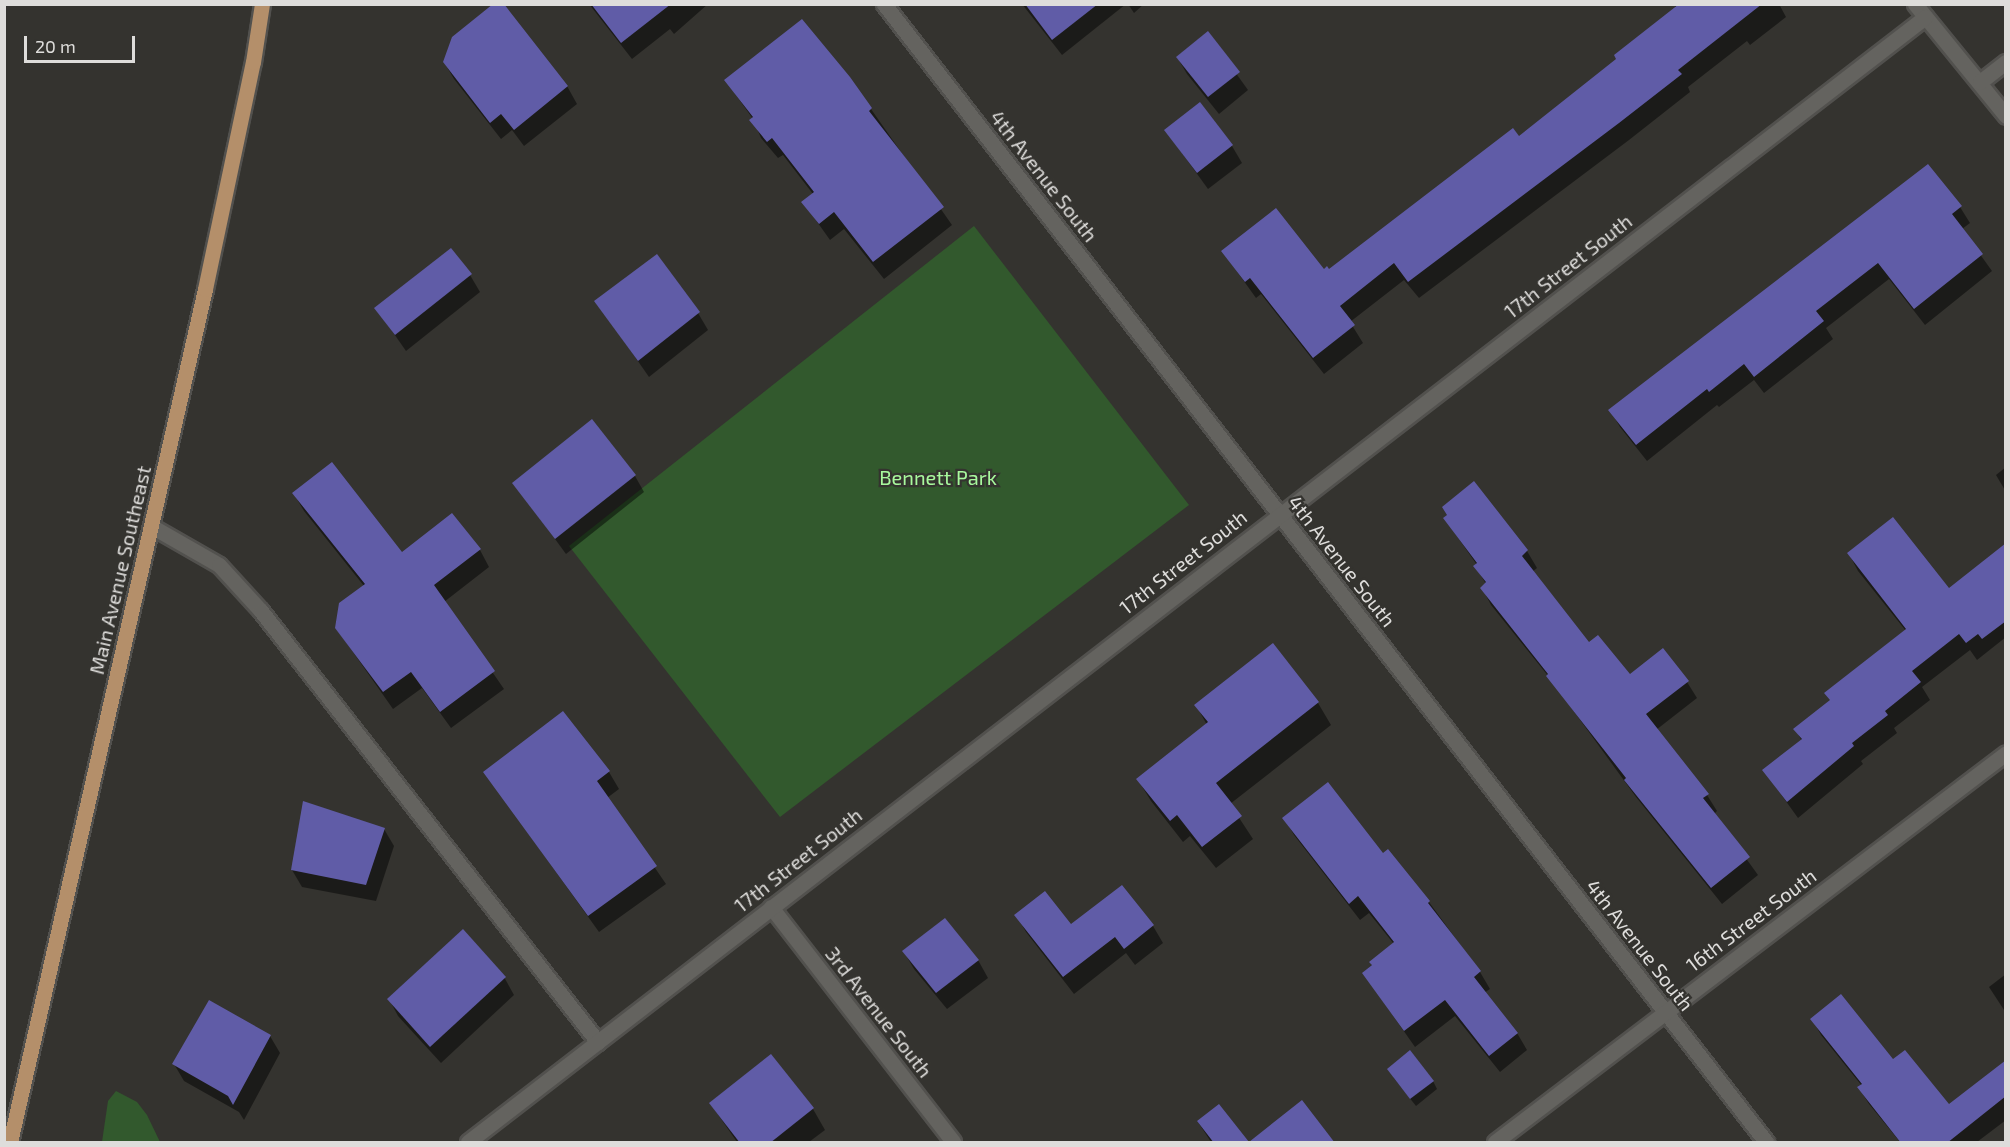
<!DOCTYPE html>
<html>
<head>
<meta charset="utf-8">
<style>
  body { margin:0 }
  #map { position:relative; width:2010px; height:1147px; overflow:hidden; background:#34332f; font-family:"Exo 2",sans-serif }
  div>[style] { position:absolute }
  .green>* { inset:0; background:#32592d }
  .shadow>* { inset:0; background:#0007 }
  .building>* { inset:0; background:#605ca7 }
  .roads { filter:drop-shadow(2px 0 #52514e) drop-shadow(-2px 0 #52514e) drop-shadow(0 2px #52514e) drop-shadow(0 -2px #52514e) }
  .minor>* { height:15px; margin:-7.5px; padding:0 7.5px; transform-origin:7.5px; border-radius:7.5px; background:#64635f }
  .major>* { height:15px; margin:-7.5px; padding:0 7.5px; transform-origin:7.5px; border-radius:7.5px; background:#b48f6a }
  span { translate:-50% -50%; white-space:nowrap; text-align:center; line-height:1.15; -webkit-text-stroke:4.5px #34332f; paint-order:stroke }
  .street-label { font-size:20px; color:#dedddb }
  .park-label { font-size:20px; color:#a8f99d }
  .frame { position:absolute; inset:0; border:6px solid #dedddb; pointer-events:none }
  .scale { position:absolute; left:24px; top:36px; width:111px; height:27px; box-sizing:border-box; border:3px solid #dedddb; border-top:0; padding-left:8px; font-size:18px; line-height:21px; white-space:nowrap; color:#dedddb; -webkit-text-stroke:4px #34332f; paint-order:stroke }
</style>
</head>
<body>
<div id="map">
  <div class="green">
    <div style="clip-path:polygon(974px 226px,1189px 505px,780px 817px,569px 546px)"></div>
    <div style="clip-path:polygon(116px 1091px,137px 1102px,147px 1115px,160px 1142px,102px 1142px,108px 1101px)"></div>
  </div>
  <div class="shadow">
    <div style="clip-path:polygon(589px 4px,708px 4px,674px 34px,670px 29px,632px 59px)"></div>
    <div style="clip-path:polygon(1022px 4px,1126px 4px,1062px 55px)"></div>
    <div style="clip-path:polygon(1128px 4px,1144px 4px,1134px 13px)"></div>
    <div style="clip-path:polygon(1674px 4px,1779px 4px,1786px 17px,1750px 45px,1747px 41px,1688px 87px,1690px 92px,1629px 140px,1419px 298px,1404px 280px,1350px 322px,1363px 343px,1324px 374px,1261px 294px,1256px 298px,1223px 252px,1329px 271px,1519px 138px,1618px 60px,1676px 8px)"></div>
    <div style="clip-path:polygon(1207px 33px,1248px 90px,1219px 114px,1187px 74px,1177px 57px)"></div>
    <div style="clip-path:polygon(444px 62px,567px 86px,577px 104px,524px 146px,512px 130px,501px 139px,454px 79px)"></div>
    <div style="clip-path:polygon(726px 81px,871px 109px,952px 225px,884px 279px,844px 229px,830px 240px,803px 202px,813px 194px,783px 155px,778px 158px,761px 138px,753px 119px)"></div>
    <div style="clip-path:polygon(1166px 131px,1232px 146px,1242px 163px,1208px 189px)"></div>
    <div style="clip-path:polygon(1960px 207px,1970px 223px,1962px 229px,1992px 271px,1925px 325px,1889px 279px,1826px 328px,1833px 339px,1764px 393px,1754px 380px,1719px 407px,1717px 405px,1647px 461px,1620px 427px,1610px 410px)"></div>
    <div style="clip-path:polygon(470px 275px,480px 292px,406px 351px,376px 308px)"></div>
    <div style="clip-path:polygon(596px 301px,698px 313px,708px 330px,649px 377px)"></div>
    <div style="clip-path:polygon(2006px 467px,2006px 492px,1996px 475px)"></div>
    <div style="clip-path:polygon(635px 476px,644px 492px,566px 554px,514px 483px)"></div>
    <div style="clip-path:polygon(1474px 483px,1527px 551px,1537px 568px,1532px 572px,1589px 644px,1629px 676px,1687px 682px,1697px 698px,1656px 730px,1707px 795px,1717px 811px,1714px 814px,1758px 875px,1722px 904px,1636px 797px,1549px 677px,1491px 605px,1482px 588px,1486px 584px,1475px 566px,1477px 565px,1445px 519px)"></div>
    <div style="clip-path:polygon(294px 494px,402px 554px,480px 550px,489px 567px,444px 602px,504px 689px,451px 728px,422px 688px,393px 709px,336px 628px,364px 586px,304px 511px)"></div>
    <div style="clip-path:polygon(2006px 545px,2006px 637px,1977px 660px,1970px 650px,1922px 687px,1930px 700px,1894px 728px,1897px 733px,1861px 761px,1863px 764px,1798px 818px,1764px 771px,1802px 741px,1795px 729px,1831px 701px,1906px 631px,1858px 571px,1849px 554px,1948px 590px)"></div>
    <div style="clip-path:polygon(1273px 645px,1318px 703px,1331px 725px,1230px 804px,1253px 839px,1216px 868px,1190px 836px,1183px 842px,1151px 801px,1138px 780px,1207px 725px,1196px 705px)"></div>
    <div style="clip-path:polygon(562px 713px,609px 772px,619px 789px,607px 798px,666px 884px,599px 932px,485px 773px)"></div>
    <div style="clip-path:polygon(1284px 818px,1383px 855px,1429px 902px,1480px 972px,1490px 989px,1484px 993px,1517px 1033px,1527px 1050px,1500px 1072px,1455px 1016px,1415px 1047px,1363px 973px,1394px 944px,1369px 913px,1360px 920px,1294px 835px)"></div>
    <div style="clip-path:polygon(384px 829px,394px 846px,376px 901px,302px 887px,292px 870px)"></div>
    <div style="clip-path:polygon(1121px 887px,1153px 926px,1163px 943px,1135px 965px,1126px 953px,1074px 994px,1026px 932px,1016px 915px,1071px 926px)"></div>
    <div style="clip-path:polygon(904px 952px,978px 960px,988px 978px,947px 1009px,914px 969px)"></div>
    <div style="clip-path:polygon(2006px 974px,2006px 1013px,1989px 987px)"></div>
    <div style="clip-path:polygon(504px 977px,514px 995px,441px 1063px,398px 1016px,389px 999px)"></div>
    <div style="clip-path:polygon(1812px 1019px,1892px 1062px,1949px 1107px,2006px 1086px,2006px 1120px,1977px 1142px,1900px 1142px,1869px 1104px,1859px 1088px,1862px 1086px,1821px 1035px)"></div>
    <div style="clip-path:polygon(270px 1036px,280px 1053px,244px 1120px,239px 1112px,184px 1081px,174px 1064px)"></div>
    <div style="clip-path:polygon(771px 1056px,813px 1109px,825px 1130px,809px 1142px,737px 1142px,710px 1103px)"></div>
    <div style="clip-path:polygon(1393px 1077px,1433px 1081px,1437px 1089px,1416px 1106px)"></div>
    <div style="clip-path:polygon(1198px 1122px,1248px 1142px,1211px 1142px)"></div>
  </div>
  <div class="building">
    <div style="clip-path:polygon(493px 4px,504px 4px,568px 86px,514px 130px,501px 114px,490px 123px,443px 62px,452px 37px)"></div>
    <div style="clip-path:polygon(591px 4px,671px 4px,621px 43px)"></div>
    <div style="clip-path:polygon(1025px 4px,1098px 4px,1052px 40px)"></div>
    <div style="clip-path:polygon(1679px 4px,1762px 4px,1678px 70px,1682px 74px,1619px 123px,1408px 282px,1394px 263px,1340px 306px,1355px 325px,1313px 358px,1250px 278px,1245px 282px,1221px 251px,1276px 208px,1324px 269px,1327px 266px,1329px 269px,1513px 128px,1519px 136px,1616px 59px,1614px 55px)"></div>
    <div style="clip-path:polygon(802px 19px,850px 77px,872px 108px,869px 111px,944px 207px,873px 262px,834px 212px,819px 224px,801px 202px,814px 192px,772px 138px,767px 142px,749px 120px,753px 117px,724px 80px)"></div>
    <div style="clip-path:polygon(1208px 31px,1240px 72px,1208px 97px,1176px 57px)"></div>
    <div style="clip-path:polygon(1200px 102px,1233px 145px,1197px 173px,1164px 130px)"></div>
    <div style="clip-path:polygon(1928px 164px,1962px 206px,1952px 214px,1983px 254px,1914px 309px,1878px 263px,1816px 311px,1824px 321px,1754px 377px,1744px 364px,1709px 392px,1707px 389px,1636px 445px,1608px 410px)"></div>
    <div style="clip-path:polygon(451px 248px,472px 274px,395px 335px,374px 308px)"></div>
    <div style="clip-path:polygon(657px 254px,700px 312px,638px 361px,594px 301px)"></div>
    <div style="clip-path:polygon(592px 419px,636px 475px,555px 539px,512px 483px)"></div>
    <div style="clip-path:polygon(332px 462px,402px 552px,452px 513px,481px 549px,434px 585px,495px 671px,440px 712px,411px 672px,383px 692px,335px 628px,339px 603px,365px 584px,292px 493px)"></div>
    <div style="clip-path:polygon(1474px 481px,1528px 550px,1522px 556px,1589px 642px,1598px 635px,1630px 674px,1663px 648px,1689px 681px,1646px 714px,1709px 794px,1703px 798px,1750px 857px,1711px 888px,1624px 780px,1626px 778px,1546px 676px,1548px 674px,1480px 588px,1486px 582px,1473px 566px,1477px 563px,1443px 518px,1447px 515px,1442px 507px)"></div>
    <div style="clip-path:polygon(1893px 517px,1949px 588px,2006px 543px,2006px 621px,1982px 639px,1978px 634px,1966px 643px,1959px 634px,1912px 671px,1921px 682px,1885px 711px,1888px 715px,1852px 743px,1854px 746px,1787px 802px,1762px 770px,1802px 739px,1793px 729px,1830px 700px,1824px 693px,1906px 629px,1847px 553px)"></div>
    <div style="clip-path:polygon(1273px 643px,1319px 702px,1216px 783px,1242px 816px,1202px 847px,1177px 815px,1170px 821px,1136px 779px,1208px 722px,1194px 705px)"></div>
    <div style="clip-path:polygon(563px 711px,610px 771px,597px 781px,657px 866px,588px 916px,483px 772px)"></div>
    <div style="clip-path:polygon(1328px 782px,1383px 853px,1388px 849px,1430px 901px,1428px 903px,1481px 971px,1474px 977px,1518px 1033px,1489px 1056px,1445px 1000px,1404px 1031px,1362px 973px,1372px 965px,1369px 962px,1394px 942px,1358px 896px,1349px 904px,1282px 818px)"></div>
    <div style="clip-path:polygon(303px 801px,385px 828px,366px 885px,291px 870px)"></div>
    <div style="clip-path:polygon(1122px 885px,1154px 925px,1124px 949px,1115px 937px,1063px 977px,1014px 915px,1045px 891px,1071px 924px)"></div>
    <div style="clip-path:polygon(945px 918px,979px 960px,936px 993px,902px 951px)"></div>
    <div style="clip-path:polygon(463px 929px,506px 977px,430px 1047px,387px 999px)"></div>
    <div style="clip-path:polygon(1841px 994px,1893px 1059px,1905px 1050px,1949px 1104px,2006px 1060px,2006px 1096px,1947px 1143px,1901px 1143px,1857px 1087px,1862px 1084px,1810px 1019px)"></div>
    <div style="clip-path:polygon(209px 1000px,271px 1035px,233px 1105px,228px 1096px,172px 1064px)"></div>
    <div style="clip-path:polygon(1410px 1050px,1434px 1081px,1410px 1099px,1387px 1069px)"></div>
    <div style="clip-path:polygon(771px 1054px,814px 1108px,770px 1143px,740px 1143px,709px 1103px)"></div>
    <div style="clip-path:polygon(1302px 1100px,1335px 1143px,1214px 1143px,1197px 1121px,1219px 1104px,1249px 1142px)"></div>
  </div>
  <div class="roads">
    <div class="minor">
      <div style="left:884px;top:4px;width:1440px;rotate:52.22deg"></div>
      <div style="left:1915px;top:4px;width:144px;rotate:50.9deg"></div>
      <div style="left:1980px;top:82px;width:33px;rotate:-38deg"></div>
      <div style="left:151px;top:526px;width:78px;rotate:29.8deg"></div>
      <div style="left:219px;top:565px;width:62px;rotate:47.6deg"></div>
      <div style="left:261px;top:611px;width:547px;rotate:51.98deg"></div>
      <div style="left:771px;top:907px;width:297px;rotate:52.2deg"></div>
      <div style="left:468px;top:1142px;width:1841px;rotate:-37.67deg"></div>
      <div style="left:1495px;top:1142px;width:642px;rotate:-37.28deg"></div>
    </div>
    <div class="major">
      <div style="left:10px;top:1142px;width:875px;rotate:-77.12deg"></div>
      <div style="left:205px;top:289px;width:232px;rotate:-78.1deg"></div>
      <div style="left:253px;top:62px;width:59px;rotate:-81.2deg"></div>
    </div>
  </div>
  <div class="street-label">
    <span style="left:1044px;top:176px;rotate:52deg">4th Avenue South</span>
    <span style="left:1568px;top:266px;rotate:-38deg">17th Street South</span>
    <span style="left:1342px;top:561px;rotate:52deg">4th Avenue South</span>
    <span style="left:1183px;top:562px;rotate:-38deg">17th Street South</span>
    <span style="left:120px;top:570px;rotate:-77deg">Main Avenue Southeast</span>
    <span style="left:798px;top:860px;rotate:-38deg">17th Street South</span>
    <span style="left:1751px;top:920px;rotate:-37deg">16th Street South</span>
    <span style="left:1640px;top:945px;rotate:52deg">4th Avenue South</span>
    <span style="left:879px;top:1012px;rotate:52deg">3rd Avenue South</span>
  </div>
  <div class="park-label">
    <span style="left:938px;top:477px">Bennett Park</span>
  </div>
  <div class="frame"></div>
  <div class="scale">20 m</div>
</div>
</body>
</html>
